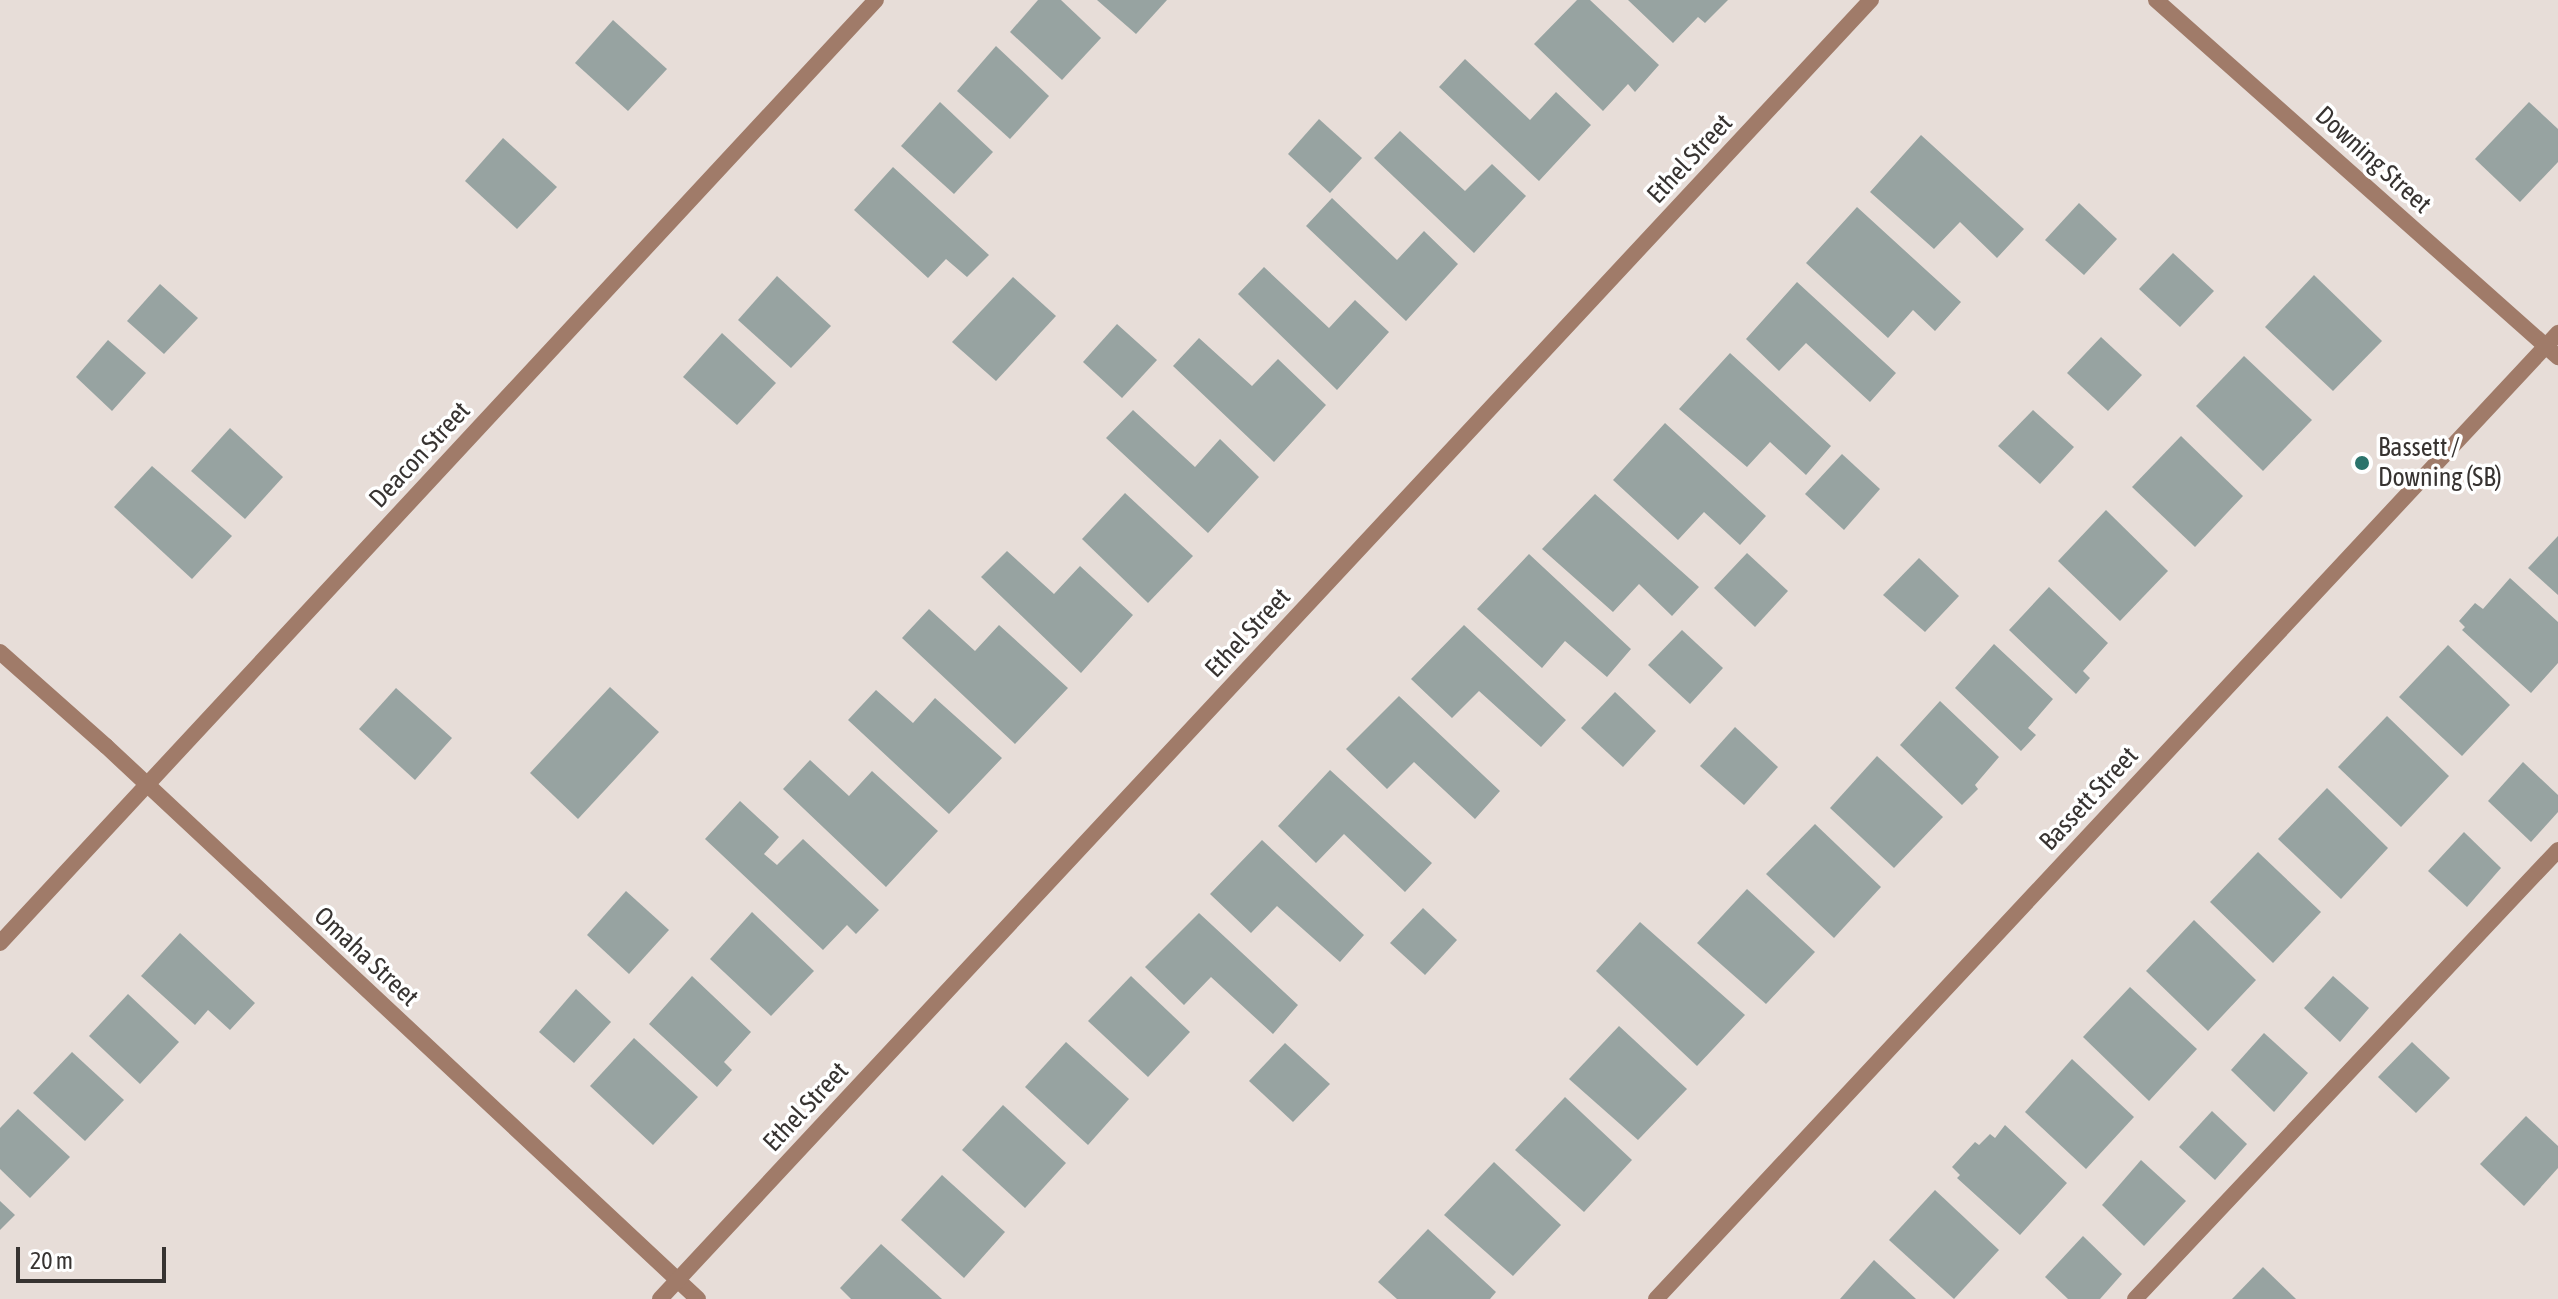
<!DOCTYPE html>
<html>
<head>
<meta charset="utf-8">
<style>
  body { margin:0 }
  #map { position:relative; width:2558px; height:1299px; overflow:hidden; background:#e7ddd8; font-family:"Asap Condensed",sans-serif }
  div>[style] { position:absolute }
  .building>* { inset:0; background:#97a3a1 }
  .service>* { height:16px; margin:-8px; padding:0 8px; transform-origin:8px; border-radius:8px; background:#a07b69 }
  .minor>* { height:16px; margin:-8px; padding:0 8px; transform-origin:8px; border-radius:8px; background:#a07b69 }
  .dots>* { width:22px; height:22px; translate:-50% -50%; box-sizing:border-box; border:4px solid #fff; border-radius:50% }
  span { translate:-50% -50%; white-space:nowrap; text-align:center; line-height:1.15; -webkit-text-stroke:7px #fff; paint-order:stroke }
  .street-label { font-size:26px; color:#373331 }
  .poi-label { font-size:26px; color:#373331 }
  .left { translate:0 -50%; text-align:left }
  .scale { position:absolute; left:16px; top:1247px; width:150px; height:36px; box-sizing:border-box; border:4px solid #373331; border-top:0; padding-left:10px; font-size:24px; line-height:28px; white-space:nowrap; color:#373331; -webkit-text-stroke:6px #fff; paint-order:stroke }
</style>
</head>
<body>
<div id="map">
  <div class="building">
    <div style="clip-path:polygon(1038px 0,1061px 0,1101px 38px,1062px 80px,1010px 32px)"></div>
    <div style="clip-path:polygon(1097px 0,1167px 0,1136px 34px)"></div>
    <div style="clip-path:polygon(1577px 0,1590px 0,1659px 65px,1635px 92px,1628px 84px,1603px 111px,1534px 44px)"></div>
    <div style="clip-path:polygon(1628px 0,1728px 0,1705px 23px,1698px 17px,1673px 43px)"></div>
    <div style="clip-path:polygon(613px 20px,667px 69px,628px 111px,575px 63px)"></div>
    <div style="clip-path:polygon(996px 46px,1049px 96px,1010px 139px,957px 91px)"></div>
    <div style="clip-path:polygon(1465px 59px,1530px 120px,1556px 92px,1591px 125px,1539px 181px,1439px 87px)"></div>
    <div style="clip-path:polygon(940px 102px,993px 152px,954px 194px,901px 146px)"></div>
    <div style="clip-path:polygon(2529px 102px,2558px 129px,2558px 162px,2520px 202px,2475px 159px)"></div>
    <div style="clip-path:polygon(1319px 119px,1362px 158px,1330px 193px,1288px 154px)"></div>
    <div style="clip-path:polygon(1400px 131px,1465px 191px,1492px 164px,1526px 196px,1474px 253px,1374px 158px)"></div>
    <div style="clip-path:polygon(1921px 135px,2024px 229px,1997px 258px,1960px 222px,1934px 249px,1870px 192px)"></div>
    <div style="clip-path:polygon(503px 138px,557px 187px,517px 229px,465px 181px)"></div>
    <div style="clip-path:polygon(893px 167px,989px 255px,967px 277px,946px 259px,928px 278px,854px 210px)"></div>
    <div style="clip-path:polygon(1332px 198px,1397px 260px,1424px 231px,1458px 264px,1406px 321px,1306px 226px)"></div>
    <div style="clip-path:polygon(2079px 203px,2117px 239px,2084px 275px,2045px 240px)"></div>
    <div style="clip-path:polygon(1857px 207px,1961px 302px,1935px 331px,1913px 310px,1888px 338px,1806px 263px)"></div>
    <div style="clip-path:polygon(2173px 253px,2214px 291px,2180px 327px,2139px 289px)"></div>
    <div style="clip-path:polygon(1264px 267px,1329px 328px,1355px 300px,1389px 332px,1337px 390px,1238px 294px)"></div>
    <div style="clip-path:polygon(2314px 275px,2382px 341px,2333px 391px,2265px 327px)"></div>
    <div style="clip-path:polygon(777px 276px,831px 326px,791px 368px,738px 320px)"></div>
    <div style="clip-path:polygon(1013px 277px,1056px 316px,996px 381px,952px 342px)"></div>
    <div style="clip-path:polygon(1797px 282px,1896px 373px,1870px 402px,1806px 343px,1779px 371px,1746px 339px)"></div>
    <div style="clip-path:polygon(160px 284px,198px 318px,164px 354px,127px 321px)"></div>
    <div style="clip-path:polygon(1117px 324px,1157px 360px,1122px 398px,1083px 362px)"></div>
    <div style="clip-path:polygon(722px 333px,776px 383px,737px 425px,683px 377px)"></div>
    <div style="clip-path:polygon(2101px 337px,2142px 375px,2108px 411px,2067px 373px)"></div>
    <div style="clip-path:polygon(1199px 338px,1252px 386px,1278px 359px,1326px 405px,1274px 462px,1173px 366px)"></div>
    <div style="clip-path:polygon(108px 340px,146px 373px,112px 411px,76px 377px)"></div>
    <div style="clip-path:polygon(1730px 353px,1831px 446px,1806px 475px,1770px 442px,1747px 467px,1679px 409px)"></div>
    <div style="clip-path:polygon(2244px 356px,2312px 420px,2263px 471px,2196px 406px)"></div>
    <div style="clip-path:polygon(1133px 410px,1195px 467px,1220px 439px,1259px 477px,1208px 533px,1106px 438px)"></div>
    <div style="clip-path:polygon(2033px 410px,2074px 447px,2040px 484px,1998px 446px)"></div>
    <div style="clip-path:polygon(1665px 423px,1766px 516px,1740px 545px,1704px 512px,1678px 540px,1613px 480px)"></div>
    <div style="clip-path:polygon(230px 428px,283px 477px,245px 519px,191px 471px)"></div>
    <div style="clip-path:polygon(2181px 436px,2243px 496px,2195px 547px,2132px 487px)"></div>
    <div style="clip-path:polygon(1842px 454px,1880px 489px,1844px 530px,1805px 494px)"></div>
    <div style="clip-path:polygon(152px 466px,232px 536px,192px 579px,114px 507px)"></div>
    <div style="clip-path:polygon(1125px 493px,1193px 556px,1148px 603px,1082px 539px)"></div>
    <div style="clip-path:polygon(1595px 494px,1699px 587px,1672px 616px,1639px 584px,1613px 612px,1542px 549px)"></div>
    <div style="clip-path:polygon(2106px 510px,2168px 571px,2120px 621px,2058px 561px)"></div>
    <div style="clip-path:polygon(2558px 536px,2558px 595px,2528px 568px)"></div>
    <div style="clip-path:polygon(1007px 551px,1054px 594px,1080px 566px,1133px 615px,1081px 673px,981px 577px)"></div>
    <div style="clip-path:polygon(1747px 553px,1788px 591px,1755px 627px,1714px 588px)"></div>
    <div style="clip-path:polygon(1529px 554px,1631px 649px,1607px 677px,1565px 641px,1542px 668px,1477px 609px)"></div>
    <div style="clip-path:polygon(1919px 558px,1959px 596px,1925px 632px,1883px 595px)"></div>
    <div style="clip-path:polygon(2510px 578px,2558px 622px,2558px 663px,2531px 693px,2462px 630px,2465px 627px,2459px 621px,2475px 603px,2483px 609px)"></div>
    <div style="clip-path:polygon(2049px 587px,2108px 643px,2083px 671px,2090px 678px,2076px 694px,2009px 630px)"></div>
    <div style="clip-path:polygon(929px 609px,975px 651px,999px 625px,1068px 688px,1015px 744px,902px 638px)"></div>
    <div style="clip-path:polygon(1464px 625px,1566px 720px,1541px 747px,1479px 691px,1452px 718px,1411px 679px)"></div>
    <div style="clip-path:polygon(1682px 630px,1723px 668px,1690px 704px,1648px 665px)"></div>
    <div style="clip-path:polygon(1994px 644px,2053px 699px,2028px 728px,2036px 735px,2021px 751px,1955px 688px)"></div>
    <div style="clip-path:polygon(2448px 645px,2510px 705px,2462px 756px,2399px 697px)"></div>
    <div style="clip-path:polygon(610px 687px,659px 732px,578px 819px,530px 773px)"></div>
    <div style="clip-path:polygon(396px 688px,452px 738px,415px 780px,359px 729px)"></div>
    <div style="clip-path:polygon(876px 690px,913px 723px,935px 698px,1002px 758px,949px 814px,848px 720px)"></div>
    <div style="clip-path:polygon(1615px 692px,1656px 731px,1623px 767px,1581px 728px)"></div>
    <div style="clip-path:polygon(1399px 696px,1500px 791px,1475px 819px,1414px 762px,1387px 789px,1346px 749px)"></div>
    <div style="clip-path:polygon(1940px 701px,1999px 757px,1975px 785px,1978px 789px,1962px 805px,1900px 745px)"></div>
    <div style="clip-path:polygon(2387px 716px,2449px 776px,2401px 827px,2338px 767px)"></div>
    <div style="clip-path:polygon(1735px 727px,1778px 767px,1744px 805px,1700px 766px)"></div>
    <div style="clip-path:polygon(1877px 756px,1943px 817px,1894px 868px,1830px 808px)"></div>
    <div style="clip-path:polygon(810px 760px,849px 796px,872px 771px,938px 831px,886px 887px,783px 789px)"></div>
    <div style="clip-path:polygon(2523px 762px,2558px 795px,2558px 812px,2531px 842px,2488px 801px)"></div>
    <div style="clip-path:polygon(1330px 770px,1432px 863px,1405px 892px,1344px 834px,1316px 863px,1278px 826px)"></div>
    <div style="clip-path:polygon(2327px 788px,2388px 848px,2341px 899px,2278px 839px)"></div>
    <div style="clip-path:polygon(740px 801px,779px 837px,764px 854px,777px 865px,803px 839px,879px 910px,856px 934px,847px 925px,823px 950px,705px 839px)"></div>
    <div style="clip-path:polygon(1815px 824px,1881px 887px,1834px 938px,1766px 874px)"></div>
    <div style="clip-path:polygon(2464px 832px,2501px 868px,2467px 907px,2428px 871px)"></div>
    <div style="clip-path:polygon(1262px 840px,1364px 935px,1340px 962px,1277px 906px,1251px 933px,1210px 894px)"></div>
    <div style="clip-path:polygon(2258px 852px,2321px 912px,2273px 963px,2210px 902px)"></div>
    <div style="clip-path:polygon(1747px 889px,1815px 952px,1766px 1004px,1697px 943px)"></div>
    <div style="clip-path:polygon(626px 891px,669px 930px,629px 974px,587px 935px)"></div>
    <div style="clip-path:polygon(1423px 908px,1457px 940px,1425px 975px,1390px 943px)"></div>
    <div style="clip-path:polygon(752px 912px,814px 971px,771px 1016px,710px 959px)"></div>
    <div style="clip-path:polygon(1199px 913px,1298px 1005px,1273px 1034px,1211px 977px,1184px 1005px,1145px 967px)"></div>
    <div style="clip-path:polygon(2194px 920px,2256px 980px,2208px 1031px,2146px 971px)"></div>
    <div style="clip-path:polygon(1640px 922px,1745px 1015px,1697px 1066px,1596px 971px)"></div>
    <div style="clip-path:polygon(180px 933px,255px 1003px,230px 1030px,208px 1010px,195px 1025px,141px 976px)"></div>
    <div style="clip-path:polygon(692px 976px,751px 1032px,724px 1062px,732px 1070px,717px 1087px,649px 1024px)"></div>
    <div style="clip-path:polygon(1131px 976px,1190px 1032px,1148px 1077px,1088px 1021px)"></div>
    <div style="clip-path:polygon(2333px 976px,2369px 1008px,2340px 1042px,2304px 1008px)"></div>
    <div style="clip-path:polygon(2130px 987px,2197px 1049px,2149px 1101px,2083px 1037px)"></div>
    <div style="clip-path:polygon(576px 989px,611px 1022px,574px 1063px,539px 1032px)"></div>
    <div style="clip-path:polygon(128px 994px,179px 1042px,140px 1084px,89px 1036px)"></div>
    <div style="clip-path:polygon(1619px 1026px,1687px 1089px,1638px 1140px,1569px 1079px)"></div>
    <div style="clip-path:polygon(2264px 1033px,2308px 1073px,2274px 1112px,2231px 1070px)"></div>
    <div style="clip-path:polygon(634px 1038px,698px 1097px,653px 1145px,590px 1086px)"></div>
    <div style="clip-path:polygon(1066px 1042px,1129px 1099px,1088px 1145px,1025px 1087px)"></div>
    <div style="clip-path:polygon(2412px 1042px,2450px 1078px,2416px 1113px,2378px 1077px)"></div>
    <div style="clip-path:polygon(1285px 1043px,1330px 1084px,1293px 1122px,1249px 1081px)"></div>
    <div style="clip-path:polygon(72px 1052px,124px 1100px,85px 1141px,33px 1093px)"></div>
    <div style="clip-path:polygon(2072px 1059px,2134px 1117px,2086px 1169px,2025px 1112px)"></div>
    <div style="clip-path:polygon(1565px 1097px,1632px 1160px,1584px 1212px,1515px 1150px)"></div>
    <div style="clip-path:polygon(1003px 1105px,1066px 1163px,1025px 1208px,962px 1150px)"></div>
    <div style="clip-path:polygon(18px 1109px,70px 1157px,30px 1198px,0 1169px,0 1128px)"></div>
    <div style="clip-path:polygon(2212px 1111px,2247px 1144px,2215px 1180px,2179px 1147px)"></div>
    <div style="clip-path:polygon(2526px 1116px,2558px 1146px,2558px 1168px,2524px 1206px,2480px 1164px)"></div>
    <div style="clip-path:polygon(2005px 1125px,2067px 1183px,2020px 1235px,1957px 1178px,1960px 1175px,1952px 1167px,1975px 1142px,1979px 1145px,1990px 1134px,1995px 1138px)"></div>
    <div style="clip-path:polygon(2141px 1160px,2186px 1201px,2144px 1246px,2102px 1205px)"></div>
    <div style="clip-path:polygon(1494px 1162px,1561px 1225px,1513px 1276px,1444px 1215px)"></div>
    <div style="clip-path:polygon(942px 1175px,1005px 1232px,964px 1278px,901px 1220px)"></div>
    <div style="clip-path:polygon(1935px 1190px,1999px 1250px,1954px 1299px,1889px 1240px)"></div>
    <div style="clip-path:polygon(0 1201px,15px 1215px,0 1230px)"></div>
    <div style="clip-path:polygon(1428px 1229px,1496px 1292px,1490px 1299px,1397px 1299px,1378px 1282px)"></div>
    <div style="clip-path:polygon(2083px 1236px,2122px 1274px,2100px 1299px,2068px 1299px,2045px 1277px)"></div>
    <div style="clip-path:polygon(881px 1244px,942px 1299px,851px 1299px,840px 1288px)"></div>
    <div style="clip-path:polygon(1874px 1260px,1916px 1299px,1840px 1299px)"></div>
    <div style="clip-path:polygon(2263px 1267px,2296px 1299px,2232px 1299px)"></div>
  </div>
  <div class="service">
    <div style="left:2135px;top:1299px;width:617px;rotate:-46.71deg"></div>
  </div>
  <div class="minor">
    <div style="left:2156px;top:0;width:538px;rotate:41.61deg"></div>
    <div style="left:0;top:652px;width:142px;rotate:41.6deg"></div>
    <div style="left:106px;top:746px;width:810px;rotate:43.05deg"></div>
    <div style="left:0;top:943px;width:1287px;rotate:-47.11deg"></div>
    <div style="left:660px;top:1299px;width:1776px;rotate:-47.01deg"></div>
    <div style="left:1656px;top:1299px;width:1322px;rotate:-46.96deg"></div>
  </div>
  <div class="dots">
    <div style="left:2362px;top:463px;background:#2b736b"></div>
  </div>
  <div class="street-label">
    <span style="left:1690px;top:159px;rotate:-47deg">Ethel Street</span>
    <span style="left:2373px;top:160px;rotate:42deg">Downing Street</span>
    <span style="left:420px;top:455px;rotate:-47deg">Deacon Street</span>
    <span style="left:1248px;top:633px;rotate:-47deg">Ethel Street</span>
    <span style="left:2089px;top:799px;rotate:-47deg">Bassett Street</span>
    <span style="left:366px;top:957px;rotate:43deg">Omaha Street</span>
    <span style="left:806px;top:1107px;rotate:-47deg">Ethel Street</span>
  </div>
  <div class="poi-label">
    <span class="left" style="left:2378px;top:463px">Bassett /<br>Downing (SB)</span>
  </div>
  <div class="scale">20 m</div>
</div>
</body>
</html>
